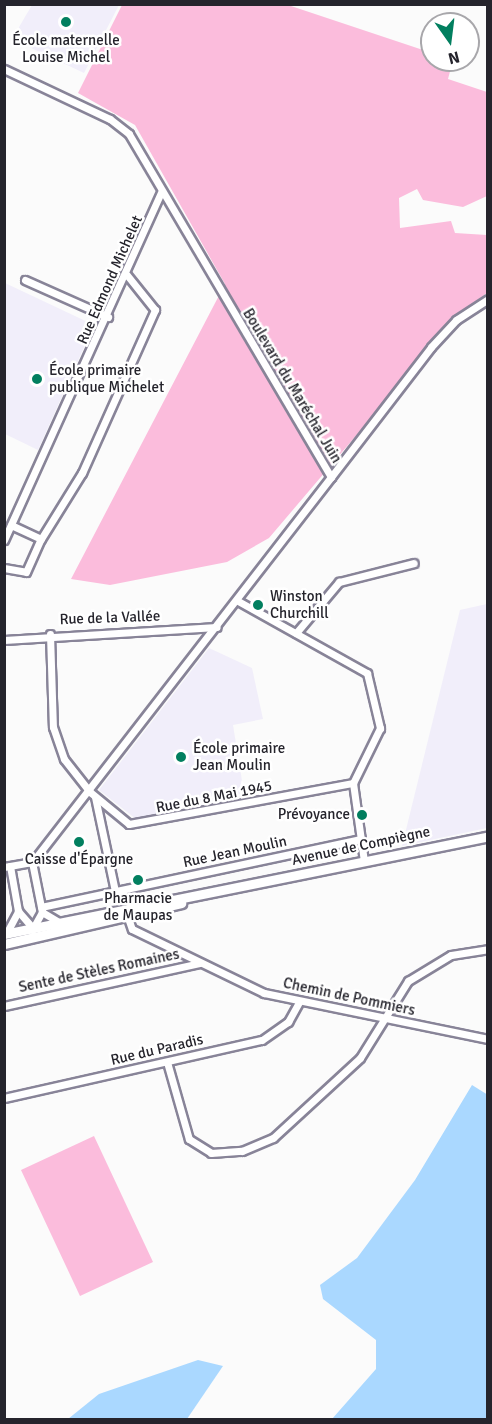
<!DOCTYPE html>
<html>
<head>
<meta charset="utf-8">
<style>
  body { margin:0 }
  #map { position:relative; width:492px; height:1424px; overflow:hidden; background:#fbfbfb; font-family:Signika,sans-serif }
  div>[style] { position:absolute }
  .built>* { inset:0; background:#f1eefa }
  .green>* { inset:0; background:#fbbcdc }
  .water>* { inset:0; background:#aad8ff }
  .roads { filter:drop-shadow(2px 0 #888498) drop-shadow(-2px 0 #888498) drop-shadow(0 2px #888498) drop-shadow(0 -2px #888498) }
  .street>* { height:7px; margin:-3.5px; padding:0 3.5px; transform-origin:3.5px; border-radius:3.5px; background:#fff }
  .secondary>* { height:9px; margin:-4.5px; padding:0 4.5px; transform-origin:4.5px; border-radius:4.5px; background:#fff }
  .dots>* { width:16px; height:16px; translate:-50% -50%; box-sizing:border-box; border:3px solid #fff; border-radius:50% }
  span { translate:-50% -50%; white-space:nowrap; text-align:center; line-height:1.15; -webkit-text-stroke:5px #fff; paint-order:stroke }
  .poi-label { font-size:15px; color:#25242c }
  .left { translate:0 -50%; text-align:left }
  .right { translate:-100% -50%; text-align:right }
  .street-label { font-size:15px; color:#25242c }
  .frame { position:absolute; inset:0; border:6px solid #25242c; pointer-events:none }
  .north { position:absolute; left:420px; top:12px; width:60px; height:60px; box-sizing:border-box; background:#fff; border:2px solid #a8a7ab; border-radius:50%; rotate:166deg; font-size:16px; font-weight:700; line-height:24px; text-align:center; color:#25242c }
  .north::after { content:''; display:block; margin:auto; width:21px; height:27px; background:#027f5f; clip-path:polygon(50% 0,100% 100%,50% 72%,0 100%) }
</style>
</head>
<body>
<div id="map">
  <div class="built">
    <div style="clip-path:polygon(32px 5px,32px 4px,119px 5px,84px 73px,12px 39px)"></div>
    <div style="clip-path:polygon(5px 283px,94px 325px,38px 450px,5px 434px)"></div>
    <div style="clip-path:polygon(487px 604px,487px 828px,402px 846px,460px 610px)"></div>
    <div style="clip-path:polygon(209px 648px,252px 668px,263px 719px,233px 725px,244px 793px,136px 819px,99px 790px)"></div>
  </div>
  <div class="green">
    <div style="clip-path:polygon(122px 5px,288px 5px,432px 53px,432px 60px,453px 60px,448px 79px,487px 92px,487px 196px,463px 207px,423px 200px,417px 189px,399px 198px,400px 228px,451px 221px,455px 233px,487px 235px,487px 293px,462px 311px,269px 538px,227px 562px,110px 585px,71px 579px,225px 284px,135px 125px,78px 93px)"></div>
    <div style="clip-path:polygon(94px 1136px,153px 1262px,80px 1296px,21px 1170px)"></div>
  </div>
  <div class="water">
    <div style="clip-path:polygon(472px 1085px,488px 1095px,487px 1419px,332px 1419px,376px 1369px,376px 1340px,323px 1299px,320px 1285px,357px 1258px,415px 1180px)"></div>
    <div style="clip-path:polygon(198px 1360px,223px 1366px,187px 1419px,68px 1419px,99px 1394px)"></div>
  </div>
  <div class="roads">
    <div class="street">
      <div style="left:4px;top:69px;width:117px;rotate:25.3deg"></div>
      <div style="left:110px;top:119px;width:24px;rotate:38deg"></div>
      <div style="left:129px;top:134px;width:398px;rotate:59.5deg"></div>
      <div style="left:331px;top:477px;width:487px;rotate:127.8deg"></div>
      <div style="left:25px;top:280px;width:91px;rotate:24deg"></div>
      <div style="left:331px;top:477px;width:164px;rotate:-52.4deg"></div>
      <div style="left:431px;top:347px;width:37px;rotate:-47deg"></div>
      <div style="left:456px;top:320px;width:38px;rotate:-33deg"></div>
      <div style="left:11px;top:525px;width:33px;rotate:25deg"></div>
      <div style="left:41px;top:539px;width:78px;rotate:-58.2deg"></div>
      <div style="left:82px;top:473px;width:179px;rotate:-65.9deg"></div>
      <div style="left:155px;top:310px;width:45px;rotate:-128.7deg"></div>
      <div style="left:4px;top:540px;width:382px;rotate:-65.7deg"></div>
      <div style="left:4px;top:568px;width:22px;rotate:10deg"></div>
      <div style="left:26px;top:572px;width:36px;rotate:-66deg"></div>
      <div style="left:238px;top:601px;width:148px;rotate:29.2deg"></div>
      <div style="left:367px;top:673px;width:57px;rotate:76.7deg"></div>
      <div style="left:380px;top:728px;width:61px;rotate:116.1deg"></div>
      <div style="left:353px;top:783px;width:79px;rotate:82deg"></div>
      <div style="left:296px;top:633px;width:67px;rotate:-49.9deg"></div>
      <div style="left:339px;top:582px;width:77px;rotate:-14.2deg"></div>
      <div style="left:50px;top:634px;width:93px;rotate:88.2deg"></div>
      <div style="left:53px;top:727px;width:34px;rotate:71deg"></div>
      <div style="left:64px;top:759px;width:42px;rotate:51.8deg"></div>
      <div style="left:90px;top:792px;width:50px;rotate:39.4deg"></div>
      <div style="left:129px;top:824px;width:228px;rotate:-10.4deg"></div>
      <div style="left:4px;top:640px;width:213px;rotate:-3.5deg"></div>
      <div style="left:95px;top:797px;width:96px;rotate:78deg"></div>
      <div style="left:10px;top:866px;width:46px;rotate:79.9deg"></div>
      <div style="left:18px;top:911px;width:23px;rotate:49deg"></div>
      <div style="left:4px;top:867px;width:28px;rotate:-10deg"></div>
      <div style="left:41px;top:907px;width:327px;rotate:-12deg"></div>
      <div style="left:42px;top:912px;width:21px;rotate:31deg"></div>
      <div style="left:126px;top:912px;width:18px;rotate:71deg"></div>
      <div style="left:132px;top:929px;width:147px;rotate:25.9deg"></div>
      <div style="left:264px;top:993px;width:229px;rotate:11.6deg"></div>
      <div style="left:32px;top:930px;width:21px;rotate:-61deg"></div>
      <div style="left:42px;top:912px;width:51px;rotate:-101.3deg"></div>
      <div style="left:6px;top:934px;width:26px;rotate:-62deg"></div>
      <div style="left:4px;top:1006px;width:200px;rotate:-12.4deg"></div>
      <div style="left:167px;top:1062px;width:80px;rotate:74.1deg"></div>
      <div style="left:189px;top:1139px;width:26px;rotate:32deg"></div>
      <div style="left:211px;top:1153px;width:31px;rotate:-4deg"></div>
      <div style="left:242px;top:1151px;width:34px;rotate:-23deg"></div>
      <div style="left:273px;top:1138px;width:118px;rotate:-42.6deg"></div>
      <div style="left:360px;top:1058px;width:91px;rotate:-58.1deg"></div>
      <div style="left:408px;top:981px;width:50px;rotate:-31.2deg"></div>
      <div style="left:451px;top:955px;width:37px;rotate:-9deg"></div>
      <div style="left:4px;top:1098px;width:264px;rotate:-12.7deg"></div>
      <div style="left:262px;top:1040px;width:32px;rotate:-35deg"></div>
      <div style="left:288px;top:1022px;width:23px;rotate:-61deg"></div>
    </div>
    <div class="secondary">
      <div style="left:4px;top:934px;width:494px;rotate:-11.4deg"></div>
      <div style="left:4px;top:944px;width:182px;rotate:-13deg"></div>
    </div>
  </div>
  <div class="dots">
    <div style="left:66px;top:22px;background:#027f5f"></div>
    <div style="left:37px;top:379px;background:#027f5f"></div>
    <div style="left:258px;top:605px;background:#027f5f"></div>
    <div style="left:181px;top:757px;background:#027f5f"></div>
    <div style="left:362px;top:815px;background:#027f5f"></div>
    <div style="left:79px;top:842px;background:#027f5f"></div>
    <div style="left:138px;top:880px;background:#027f5f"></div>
  </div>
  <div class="poi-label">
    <span style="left:66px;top:49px">École maternelle<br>Louise Michel</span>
    <span class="left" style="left:49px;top:379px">École primaire<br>publique Michelet</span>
    <span class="left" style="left:270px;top:605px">Winston<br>Churchill</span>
    <span class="left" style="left:193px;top:757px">École primaire<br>Jean Moulin</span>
    <span class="right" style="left:350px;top:815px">Prévoyance</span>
    <span style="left:79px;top:860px">Caisse d'Épargne</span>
    <span style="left:138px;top:907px">Pharmacie<br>de Maupas</span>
  </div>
  <div class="street-label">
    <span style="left:110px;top:280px;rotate:-66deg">Rue Edmond Michelet</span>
    <span style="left:292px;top:386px;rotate:59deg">Boulevard du Maréchal Juin</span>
    <span style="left:110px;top:618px;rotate:-2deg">Rue de la Vallée</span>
    <span style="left:214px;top:797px;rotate:-11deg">Rue du 8 Mai 1945</span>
    <span style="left:361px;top:846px;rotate:-12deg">Avenue de Compiègne</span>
    <span style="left:235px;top:852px;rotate:-12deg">Rue Jean Moulin</span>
    <span style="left:99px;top:971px;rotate:-12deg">Sente de Stèles Romaines</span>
    <span style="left:349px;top:997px;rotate:12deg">Chemin de Pommiers</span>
    <span style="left:157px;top:1050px;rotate:-13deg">Rue du Paradis</span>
  </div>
  <div class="frame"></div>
  <div class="north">N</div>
</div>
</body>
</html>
